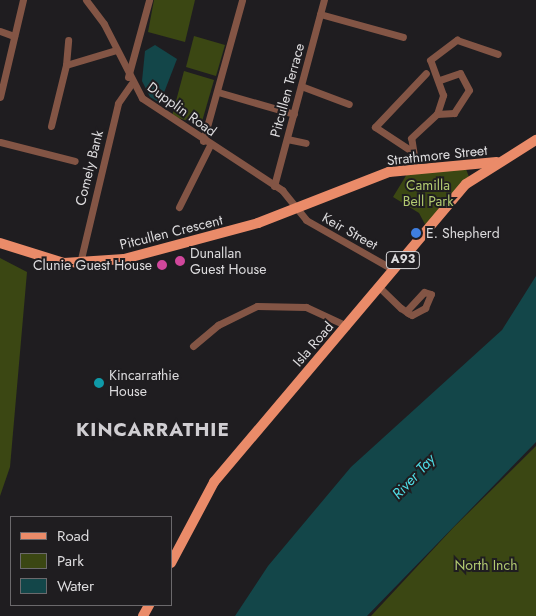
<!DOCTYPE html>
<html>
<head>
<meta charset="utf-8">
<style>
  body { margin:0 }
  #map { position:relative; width:536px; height:616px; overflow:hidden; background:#1f1d20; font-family:Jost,sans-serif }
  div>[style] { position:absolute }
  .green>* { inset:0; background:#3b4713 }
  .water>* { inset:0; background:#134649 }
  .minor>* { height:7px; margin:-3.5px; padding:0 3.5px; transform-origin:3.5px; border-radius:3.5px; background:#835545 }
  .primary>* { height:10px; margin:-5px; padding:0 5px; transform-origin:5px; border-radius:5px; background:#ea8b69 }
  .dots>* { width:14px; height:14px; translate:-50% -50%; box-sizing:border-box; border:2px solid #1f1d20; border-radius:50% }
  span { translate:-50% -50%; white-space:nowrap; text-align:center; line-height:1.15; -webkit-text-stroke:4px #1f1d20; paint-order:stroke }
  .shield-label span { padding:1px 4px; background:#1f1d20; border:1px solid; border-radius:4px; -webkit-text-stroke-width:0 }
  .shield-label { font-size:12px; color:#dddcde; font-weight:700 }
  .street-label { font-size:14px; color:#dddcde }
  .park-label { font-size:14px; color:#b2ca70 }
  .poi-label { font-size:14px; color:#dddcde }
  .left { translate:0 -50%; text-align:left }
  .right { translate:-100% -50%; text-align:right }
  .water-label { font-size:15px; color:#4fdbe3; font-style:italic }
  .district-label { font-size:19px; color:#d0ced2; font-weight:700; letter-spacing:1px }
  .legend { position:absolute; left:10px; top:516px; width:162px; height:90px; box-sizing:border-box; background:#1f1d20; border:1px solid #6b696c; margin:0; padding:6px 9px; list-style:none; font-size:15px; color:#dddcde }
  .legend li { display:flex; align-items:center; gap:10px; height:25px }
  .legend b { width:25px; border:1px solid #6b696c }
</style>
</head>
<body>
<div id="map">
  <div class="green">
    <div style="clip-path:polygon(154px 0,195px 0,185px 42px,148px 32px)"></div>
    <div style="clip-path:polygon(194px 36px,225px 45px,216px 76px,186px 67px)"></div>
    <div style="clip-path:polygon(184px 71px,214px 80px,201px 125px,172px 116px)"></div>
    <div style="clip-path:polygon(466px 169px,469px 177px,427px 228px,419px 213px,393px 197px,407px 174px)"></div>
    <div style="clip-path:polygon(0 258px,27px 272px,10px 467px,0 496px)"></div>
    <div style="clip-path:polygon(536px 446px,536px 616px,371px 616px,453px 528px)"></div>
  </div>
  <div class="water">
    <div style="clip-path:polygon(155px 45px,177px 59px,160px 103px,150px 97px,142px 81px,145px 51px)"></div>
    <div style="clip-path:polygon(536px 276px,536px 442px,367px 616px,235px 616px,268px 566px,351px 467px,502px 330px)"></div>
  </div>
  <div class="minor">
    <div style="left:86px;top:0;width:30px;rotate:53deg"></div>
    <div style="left:104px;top:24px;width:83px;rotate:62.8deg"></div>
    <div style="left:142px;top:98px;width:168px;rotate:33.3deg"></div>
    <div style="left:282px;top:190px;width:38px;rotate:51deg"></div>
    <div style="left:306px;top:220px;width:101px;rotate:29.6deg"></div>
    <div style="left:320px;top:14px;width:86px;rotate:15.5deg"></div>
    <div style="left:0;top:31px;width:15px;rotate:20deg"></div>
    <div style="left:66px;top:65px;width:25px;rotate:-85deg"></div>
    <div style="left:128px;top:77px;width:80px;rotate:-74.7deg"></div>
    <div style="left:301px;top:86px;width:51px;rotate:20.6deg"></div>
    <div style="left:218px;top:92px;width:79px;rotate:16.1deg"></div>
    <div style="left:0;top:97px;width:100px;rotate:-76.7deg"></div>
    <div style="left:437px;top:114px;width:17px;rotate:-3deg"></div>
    <div style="left:454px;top:113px;width:27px;rotate:-57deg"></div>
    <div style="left:469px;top:90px;width:19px;rotate:-118deg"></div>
    <div style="left:460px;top:73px;width:21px;rotate:161deg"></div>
    <div style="left:51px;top:126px;width:63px;rotate:-76.2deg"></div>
    <div style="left:66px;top:65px;width:52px;rotate:-16.7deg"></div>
    <div style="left:287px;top:139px;width:19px;rotate:12deg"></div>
    <div style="left:203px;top:141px;width:146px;rotate:-74.5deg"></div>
    <div style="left:0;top:142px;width:77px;rotate:14.2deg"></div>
    <div style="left:410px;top:150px;width:42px;rotate:-146.7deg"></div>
    <div style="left:375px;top:127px;width:74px;rotate:-46.6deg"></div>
    <div style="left:416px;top:168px;width:30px;rotate:-99deg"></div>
    <div style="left:411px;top:138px;width:35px;rotate:-43deg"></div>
    <div style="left:437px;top:114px;width:20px;rotate:-72deg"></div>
    <div style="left:443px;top:95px;width:37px;rotate:-110deg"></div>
    <div style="left:430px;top:60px;width:34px;rotate:-37deg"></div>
    <div style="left:457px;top:40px;width:43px;rotate:18.9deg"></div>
    <div style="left:274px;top:186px;width:193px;rotate:-75deg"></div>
    <div style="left:179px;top:207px;width:69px;rotate:-63.4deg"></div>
    <div style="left:80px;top:263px;width:164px;rotate:-76.6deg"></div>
    <div style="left:118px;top:103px;width:24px;rotate:-55deg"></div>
    <div style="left:380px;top:288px;width:29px;rotate:44deg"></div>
    <div style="left:401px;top:308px;width:9px;rotate:36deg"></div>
    <div style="left:408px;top:313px;width:4px;rotate:27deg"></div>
    <div style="left:412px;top:315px;width:15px;rotate:-28deg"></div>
    <div style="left:425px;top:308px;width:15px;rotate:-67deg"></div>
    <div style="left:431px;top:294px;width:7px;rotate:-164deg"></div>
    <div style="left:424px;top:292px;width:26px;rotate:133deg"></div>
    <div style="left:193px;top:346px;width:33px;rotate:-40deg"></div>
    <div style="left:218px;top:325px;width:43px;rotate:-26deg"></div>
    <div style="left:257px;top:306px;width:49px;rotate:1.2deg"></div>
    <div style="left:306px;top:307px;width:45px;rotate:24.9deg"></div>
  </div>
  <div class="primary">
    <div style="left:0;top:243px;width:67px;rotate:17.4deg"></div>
    <div style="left:64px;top:263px;width:60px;rotate:-3.8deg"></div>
    <div style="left:124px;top:259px;width:139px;rotate:-15deg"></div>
    <div style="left:258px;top:223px;width:141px;rotate:-21.3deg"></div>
    <div style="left:389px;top:172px;width:108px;rotate:-5.3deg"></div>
    <div style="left:171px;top:563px;width:92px;rotate:-62deg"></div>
    <div style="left:214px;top:482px;width:390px;rotate:-49.8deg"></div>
    <div style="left:466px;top:184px;width:83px;rotate:-32.2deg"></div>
    <div style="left:143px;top:616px;width:13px;rotate:-61deg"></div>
  </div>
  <div class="dots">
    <div style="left:416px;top:233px;background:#3f7fe0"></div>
    <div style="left:180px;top:261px;background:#d1479c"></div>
    <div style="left:162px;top:265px;background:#d1479c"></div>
    <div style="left:99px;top:383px;background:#0f9aa8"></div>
  </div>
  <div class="shield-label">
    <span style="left:403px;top:260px">A93</span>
  </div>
  <div class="street-label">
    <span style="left:287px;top:90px;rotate:-75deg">Pitcullen Terrace</span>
    <span style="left:182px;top:109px;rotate:36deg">Dupplin Road</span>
    <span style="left:437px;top:155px;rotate:-6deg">Strathmore Street</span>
    <span style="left:89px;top:168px;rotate:-76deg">Comely Bank</span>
    <span style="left:350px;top:231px;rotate:29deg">Keir Street</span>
    <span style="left:171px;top:232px;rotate:-14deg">Pitcullen Crescent</span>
    <span style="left:313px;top:344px;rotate:-49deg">Isla Road</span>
  </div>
  <div class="park-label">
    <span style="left:428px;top:193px">Camilla<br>Bell Park</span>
    <span style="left:486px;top:565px">North Inch</span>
  </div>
  <div class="poi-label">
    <span class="left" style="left:426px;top:233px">E. Shepherd</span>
    <span class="left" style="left:190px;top:261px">Dunallan<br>Guest House</span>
    <span class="right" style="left:152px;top:265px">Clunie Guest House</span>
    <span class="left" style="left:109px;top:383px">Kincarrathie<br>House</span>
  </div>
  <div class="water-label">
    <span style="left:414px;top:477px;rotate:-47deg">River Tay</span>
  </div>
  <div class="district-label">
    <span style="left:153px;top:430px">KINCARRATHIE</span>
  </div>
  <ul class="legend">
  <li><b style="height:6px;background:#ea8b69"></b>Road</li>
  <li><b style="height:14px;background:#3b4713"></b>Park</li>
  <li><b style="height:14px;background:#134649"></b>Water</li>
  </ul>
</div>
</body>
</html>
